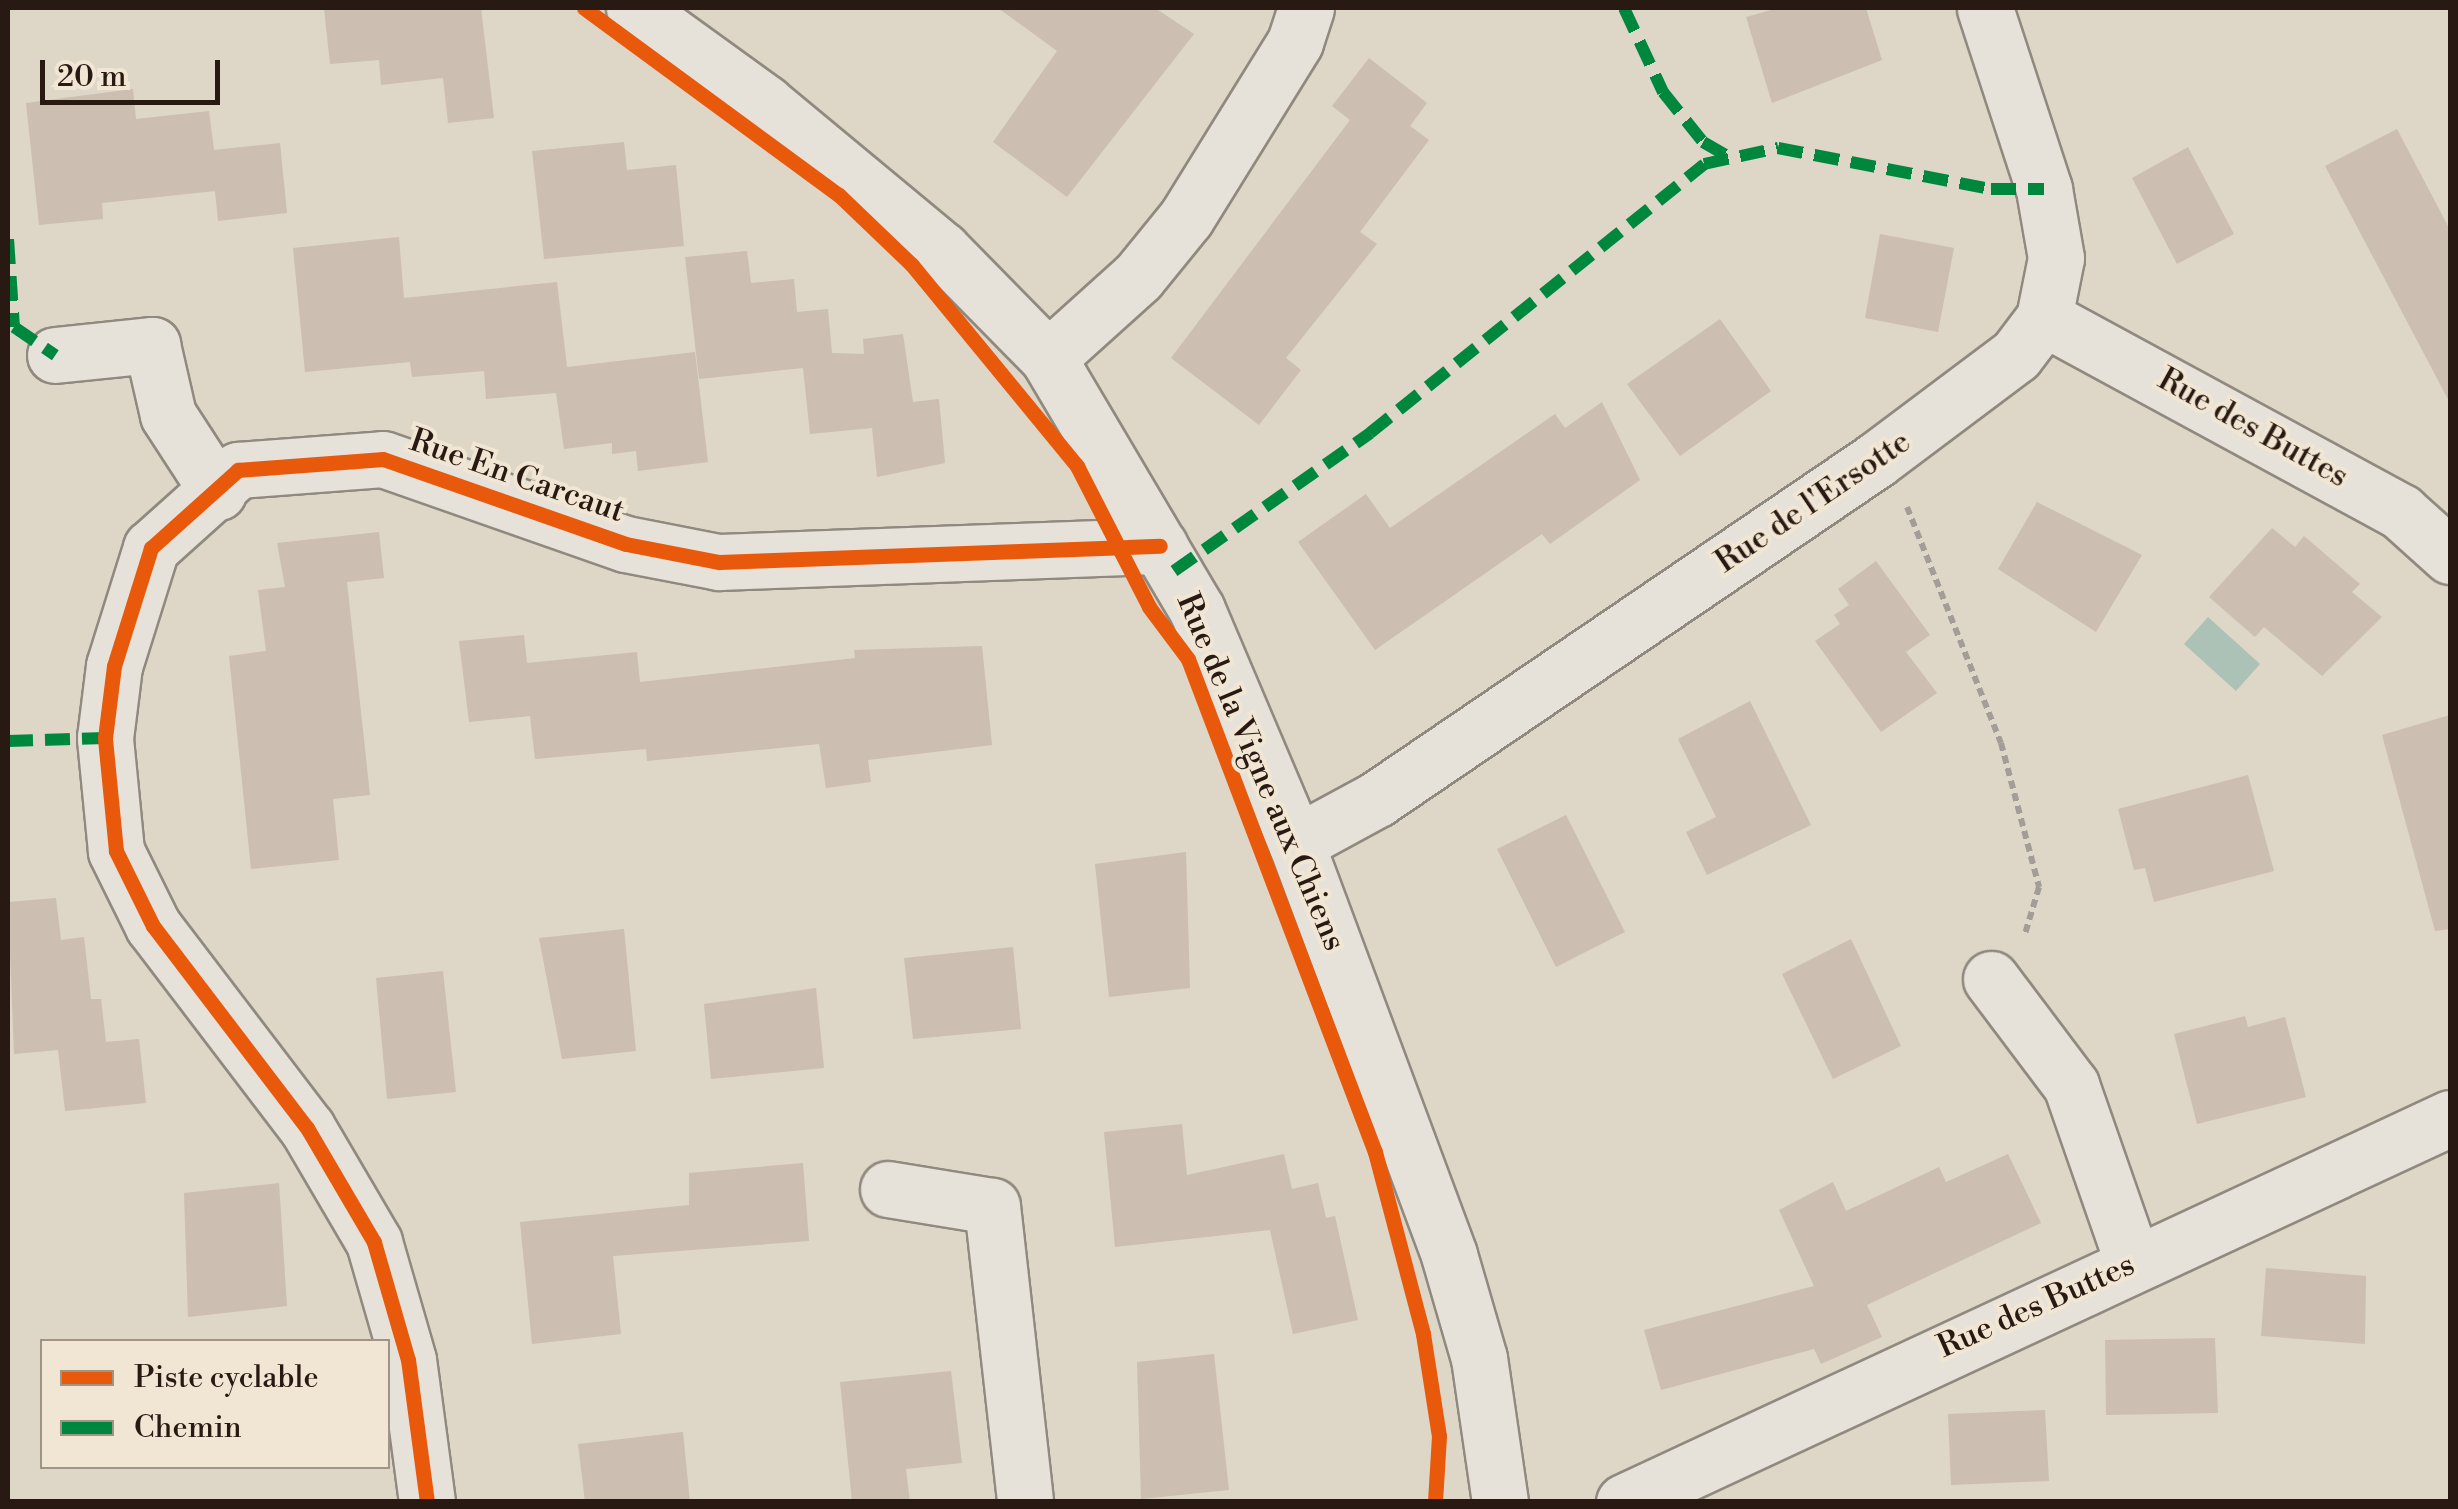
<!DOCTYPE html>
<html>
<head>
<meta charset="utf-8">
<style>
  body { margin:0 }
  #map { position:relative; width:2458px; height:1509px; overflow:hidden; background:#ded6c6; font-family:"Libre Bodoni",serif }
  div>[style] { position:absolute }
  .water>* { inset:0; background:#acc2b7 }
  .building>* { inset:0; background:#ccbeb1 }
  .path>* { height:6px; margin-top:-3px; transform-origin:0; background:repeating-linear-gradient(90deg,#a29d96 0 8px,transparent 0 13px) }
  .roads { filter:drop-shadow(2px 0 #8f897f) drop-shadow(-2px 0 #8f897f) drop-shadow(0 2px #8f897f) drop-shadow(0 -2px #8f897f) }
  .minor>* { height:55px; margin:-27.5px; padding:0 27.5px; transform-origin:27.5px; border-radius:27.5px; background:#e6e1d9 }
  .quiet>* { height:12px; margin-top:-6px; transform-origin:0; background:repeating-linear-gradient(90deg,#00873e 0 25px,transparent 0 37px) }
  .cycleway>* { height:15px; margin:-7.5px; padding:0 7.5px; transform-origin:7.5px; border-radius:7.5px; background:#e8590c }
  span { translate:-50% -50%; white-space:nowrap; text-align:center; line-height:1.15; -webkit-text-stroke:8px #f0e6d3; paint-order:stroke }
  .street-label { font-size:32px; color:#281912 }
  .frame { position:absolute; inset:0; border:10px solid #281912; pointer-events:none }
  .legend { position:absolute; left:40px; top:1339px; width:350px; height:130px; box-sizing:border-box; background:#f0e6d3; border:2px solid #a09486; margin:0; padding:12px 18px; list-style:none; font-size:30px; color:#281912 }
  .legend li { display:flex; align-items:center; gap:20px; height:50px }
  .legend b { width:50px; border:2px solid #a09486 }
  .scale { position:absolute; left:40px; top:60px; width:180px; height:45px; box-sizing:border-box; border:5px solid #281912; border-top:0; padding-left:12px; font-size:30px; line-height:35px; white-space:nowrap; color:#281912; -webkit-text-stroke:8px #f0e6d3; paint-order:stroke }
</style>
</head>
<body>
<div id="map">
  <div class="water">
    <div style="clip-path:polygon(2208px 617px,2260px 664px,2236px 691px,2184px 644px)"></div>
  </div>
  <div class="building">
    <div style="clip-path:polygon(324px 8px,481px 8px,494px 118px,448px 123px,443px 78px,381px 85px,379px 60px,330px 64px)"></div>
    <div style="clip-path:polygon(998px 8px,1155px 8px,1194px 34px,1067px 197px,993px 142px,1057px 51px)"></div>
    <div style="clip-path:polygon(1778px 8px,1866px 8px,1882px 60px,1772px 103px,1746px 17px)"></div>
    <div style="clip-path:polygon(1369px 58px,1427px 103px,1410px 126px,1429px 140px,1360px 232px,1377px 244px,1286px 358px,1301px 370px,1259px 425px,1171px 358px,1350px 120px,1332px 106px)"></div>
    <div style="clip-path:polygon(133px 89px,136px 119px,209px 111px,214px 150px,280px 143px,287px 213px,218px 221px,215px 191px,102px 203px,103px 219px,39px 225px,26px 103px)"></div>
    <div style="clip-path:polygon(2397px 129px,2450px 230px,2450px 403px,2325px 166px)"></div>
    <div style="clip-path:polygon(624px 142px,627px 170px,676px 165px,684px 246px,544px 259px,532px 151px)"></div>
    <div style="clip-path:polygon(2188px 147px,2234px 234px,2177px 264px,2132px 178px)"></div>
    <div style="clip-path:polygon(1880px 234px,1954px 248px,1938px 332px,1865px 318px)"></div>
    <div style="clip-path:polygon(399px 237px,404px 298px,557px 282px,567px 367px,695px 352px,708px 462px,638px 471px,636px 451px,612px 454px,612px 443px,564px 449px,556px 393px,486px 399px,484px 371px,412px 377px,410px 362px,305px 372px,293px 248px)"></div>
    <div style="clip-path:polygon(747px 251px,751px 283px,794px 279px,797px 312px,828px 309px,832px 353px,864px 354px,863px 339px,903px 334px,913px 402px,939px 399px,945px 463px,877px 477px,872px 428px,810px 434px,803px 368px,699px 379px,685px 257px)"></div>
    <div style="clip-path:polygon(1720px 319px,1771px 391px,1680px 456px,1627px 384px)"></div>
    <div style="clip-path:polygon(1602px 402px,1640px 480px,1550px 544px,1542px 534px,1375px 650px,1298px 542px,1366px 494px,1390px 528px,1555px 414px,1565px 428px)"></div>
    <div style="clip-path:polygon(2037px 502px,2142px 555px,2096px 632px,1998px 569px)"></div>
    <div style="clip-path:polygon(2272px 528px,2295px 547px,2304px 536px,2360px 584px,2352px 592px,2382px 617px,2322px 676px,2264px 627px,2255px 637px,2209px 597px)"></div>
    <div style="clip-path:polygon(379px 532px,384px 578px,347px 582px,370px 795px,333px 799px,339px 860px,251px 869px,229px 656px,266px 651px,258px 590px,285px 587px,277px 543px)"></div>
    <div style="clip-path:polygon(1876px 561px,1930px 635px,1906px 652px,1937px 693px,1881px 732px,1815px 641px,1840px 624px,1834px 615px,1849px 605px,1838px 589px)"></div>
    <div style="clip-path:polygon(524px 635px,527px 663px,637px 652px,640px 682px,855px 658px,854px 650px,982px 646px,992px 745px,868px 760px,871px 782px,826px 788px,819px 744px,647px 761px,646px 749px,535px 759px,530px 716px,469px 722px,459px 641px)"></div>
    <div style="clip-path:polygon(1750px 701px,1811px 825px,1707px 875px,1686px 832px,1716px 817px,1678px 739px)"></div>
    <div style="clip-path:polygon(2450px 715px,2450px 929px,2435px 931px,2382px 735px)"></div>
    <div style="clip-path:polygon(2248px 775px,2274px 871px,2154px 902px,2145px 868px,2134px 870px,2118px 809px)"></div>
    <div style="clip-path:polygon(1566px 815px,1625px 932px,1556px 967px,1497px 849px)"></div>
    <div style="clip-path:polygon(1186px 852px,1190px 988px,1109px 997px,1095px 864px)"></div>
    <div style="clip-path:polygon(56px 898px,61px 940px,84px 937px,91px 999px,101px 999px,106px 1042px,139px 1039px,146px 1103px,65px 1111px,58px 1050px,14px 1054px,8px 902px)"></div>
    <div style="clip-path:polygon(624px 929px,636px 1051px,562px 1059px,539px 938px)"></div>
    <div style="clip-path:polygon(1851px 939px,1901px 1046px,1833px 1079px,1782px 974px)"></div>
    <div style="clip-path:polygon(1013px 947px,1021px 1029px,913px 1039px,904px 958px)"></div>
    <div style="clip-path:polygon(443px 971px,456px 1092px,387px 1099px,376px 978px)"></div>
    <div style="clip-path:polygon(816px 988px,824px 1068px,711px 1079px,704px 1004px)"></div>
    <div style="clip-path:polygon(2245px 1016px,2248px 1027px,2285px 1017px,2306px 1097px,2197px 1124px,2174px 1034px)"></div>
    <div style="clip-path:polygon(1182px 1124px,1187px 1175px,1284px 1154px,1292px 1189px,1318px 1183px,1326px 1218px,1335px 1216px,1358px 1320px,1293px 1334px,1270px 1230px,1115px 1247px,1104px 1132px)"></div>
    <div style="clip-path:polygon(2008px 1154px,2041px 1223px,1867px 1305px,1882px 1337px,1821px 1364px,1814px 1349px,1661px 1390px,1644px 1330px,1814px 1286px,1779px 1210px,1833px 1182px,1846px 1211px,1939px 1167px,1946px 1182px)"></div>
    <div style="clip-path:polygon(803px 1163px,809px 1241px,613px 1256px,621px 1334px,532px 1344px,520px 1222px,689px 1205px,689px 1173px)"></div>
    <div style="clip-path:polygon(279px 1183px,287px 1306px,188px 1317px,184px 1193px)"></div>
    <div style="clip-path:polygon(2266px 1268px,2366px 1276px,2365px 1344px,2261px 1336px)"></div>
    <div style="clip-path:polygon(2215px 1338px,2218px 1413px,2106px 1415px,2105px 1340px)"></div>
    <div style="clip-path:polygon(1214px 1354px,1229px 1490px,1141px 1499px,1137px 1362px)"></div>
    <div style="clip-path:polygon(951px 1371px,962px 1463px,906px 1469px,910px 1502px,852px 1502px,840px 1382px)"></div>
    <div style="clip-path:polygon(2045px 1410px,2049px 1481px,1951px 1485px,1948px 1414px)"></div>
    <div style="clip-path:polygon(683px 1432px,690px 1502px,585px 1502px,578px 1444px)"></div>
  </div>
  <div class="path">
    <div style="left:1907px;top:507px;width:254px;rotate:68.3deg"></div>
    <div style="left:2001px;top:743px;width:149px;rotate:75.2deg"></div>
    <div style="left:2039px;top:887px;width:49px;rotate:106.6deg"></div>
  </div>
  <div class="roads">
    <div class="minor">
      <div style="left:634px;top:8px;width:162px;rotate:35.9deg"></div>
      <div style="left:765px;top:103px;width:230px;rotate:39.7deg"></div>
      <div style="left:942px;top:250px;width:151px;rotate:45.5deg"></div>
      <div style="left:1048px;top:358px;width:293px;rotate:59.4deg"></div>
      <div style="left:1197px;top:610px;width:253px;rotate:67deg"></div>
      <div style="left:1296px;top:843px;width:439px;rotate:69.6deg"></div>
      <div style="left:1449px;top:1255px;width:107px;rotate:73.8deg"></div>
      <div style="left:1479px;top:1358px;width:146px;rotate:81.7deg"></div>
      <div style="left:2044px;top:318px;width:406px;rotate:28.5deg"></div>
      <div style="left:2401px;top:512px;width:66px;rotate:41.9deg"></div>
      <div style="left:55px;top:355px;width:98px;rotate:-5.9deg"></div>
      <div style="left:152px;top:345px;width:72px;rotate:77.1deg"></div>
      <div style="left:168px;top:415px;width:92px;rotate:57deg"></div>
      <div style="left:1048px;top:358px;width:121px;rotate:-42deg"></div>
      <div style="left:1138px;top:277px;width:76px;rotate:-50.9deg"></div>
      <div style="left:1186px;top:218px;width:207px;rotate:-58.2deg"></div>
      <div style="left:1295px;top:42px;width:36px;rotate:-72deg"></div>
      <div style="left:1296px;top:843px;width:92px;rotate:-28.5deg"></div>
      <div style="left:1377px;top:799px;width:603px;rotate:-34.19deg"></div>
      <div style="left:1876px;top:460px;width:175px;rotate:-36.9deg"></div>
      <div style="left:2016px;top:355px;width:46px;rotate:-52.9deg"></div>
      <div style="left:2044px;top:318px;width:61px;rotate:-78.7deg"></div>
      <div style="left:2056px;top:258px;width:70px;rotate:-99.9deg"></div>
      <div style="left:2044px;top:189px;width:190px;rotate:-108.1deg"></div>
      <div style="left:1991px;top:979px;width:133px;rotate:53deg"></div>
      <div style="left:2071px;top:1085px;width:188px;rotate:70.8deg"></div>
      <div style="left:888px;top:1189px;width:105px;rotate:9.3deg"></div>
      <div style="left:992px;top:1206px;width:298px;rotate:83.6deg"></div>
      <div style="left:427px;top:1502px;width:143px;rotate:-97.6deg"></div>
      <div style="left:408px;top:1360px;width:123px;rotate:-106.1deg"></div>
      <div style="left:374px;top:1242px;width:132px;rotate:-120.4deg"></div>
      <div style="left:307px;top:1128px;width:254px;rotate:-127.3deg"></div>
      <div style="left:153px;top:926px;width:84px;rotate:-116.3deg"></div>
      <div style="left:116px;top:851px;width:114px;rotate:-95.6deg"></div>
      <div style="left:105px;top:738px;width:73px;rotate:-82.9deg"></div>
      <div style="left:114px;top:666px;width:124px;rotate:-72.6deg"></div>
      <div style="left:151px;top:548px;width:117px;rotate:-41.9deg"></div>
      <div style="left:238px;top:470px;width:145px;rotate:-4.3deg"></div>
      <div style="left:383px;top:459px;width:257px;rotate:19.3deg"></div>
      <div style="left:626px;top:544px;width:95px;rotate:11deg"></div>
      <div style="left:719px;top:562px;width:441px;rotate:-2.1deg"></div>
      <div style="left:1624px;top:1502px;width:911px;rotate:-24.93deg"></div>
    </div>
  </div>
  <div class="quiet">
    <div style="left:1624px;top:8px;width:93px;rotate:65.1deg"></div>
    <div style="left:1663px;top:92px;width:64px;rotate:51.3deg"></div>
    <div style="left:1703px;top:142px;width:32px;rotate:30deg"></div>
    <div style="left:8px;top:239px;width:88px;rotate:86.1deg"></div>
    <div style="left:14px;top:327px;width:50px;rotate:34.3deg"></div>
    <div style="left:1174px;top:571px;width:240px;rotate:-35.1deg"></div>
    <div style="left:1370px;top:433px;width:429px;rotate:-38.8deg"></div>
    <div style="left:1704px;top:164px;width:76px;rotate:-12.2deg"></div>
    <div style="left:1778px;top:148px;width:217px;rotate:10.9deg"></div>
    <div style="left:1991px;top:189px;width:53px"></div>
    <div style="left:8px;top:741px;width:97px;rotate:-1.8deg"></div>
  </div>
  <div class="cycleway">
    <div style="left:584px;top:8px;width:316px;rotate:36.3deg"></div>
    <div style="left:839px;top:195px;width:101px;rotate:43.8deg"></div>
    <div style="left:912px;top:265px;width:260px;rotate:50.6deg"></div>
    <div style="left:1077px;top:466px;width:158px;rotate:62.9deg"></div>
    <div style="left:1149px;top:607px;width:65px;rotate:53.1deg"></div>
    <div style="left:1188px;top:659px;width:527px;rotate:69.23deg"></div>
    <div style="left:1375px;top:1152px;width:188px;rotate:75.2deg"></div>
    <div style="left:1423px;top:1334px;width:103px;rotate:81.1deg"></div>
    <div style="left:1439px;top:1436px;width:66px;rotate:93.5deg"></div>
    <div style="left:427px;top:1502px;width:143px;rotate:-97.6deg"></div>
    <div style="left:408px;top:1360px;width:123px;rotate:-106.1deg"></div>
    <div style="left:374px;top:1242px;width:132px;rotate:-120.4deg"></div>
    <div style="left:307px;top:1128px;width:254px;rotate:-127.3deg"></div>
    <div style="left:153px;top:926px;width:84px;rotate:-116.3deg"></div>
    <div style="left:116px;top:851px;width:114px;rotate:-95.6deg"></div>
    <div style="left:105px;top:738px;width:73px;rotate:-82.9deg"></div>
    <div style="left:114px;top:666px;width:124px;rotate:-72.6deg"></div>
    <div style="left:151px;top:548px;width:117px;rotate:-41.9deg"></div>
    <div style="left:238px;top:470px;width:145px;rotate:-4.3deg"></div>
    <div style="left:383px;top:459px;width:257px;rotate:19.3deg"></div>
    <div style="left:626px;top:544px;width:95px;rotate:11deg"></div>
    <div style="left:719px;top:562px;width:441px;rotate:-2.1deg"></div>
  </div>
  <div class="street-label">
    <span style="left:2253px;top:428px;rotate:29deg">Rue des Buttes</span>
    <span style="left:517px;top:476px;rotate:19deg">Rue En Carcaut</span>
    <span style="left:1813px;top:502px;rotate:-34deg">Rue de l'Ersotte</span>
    <span style="left:1261px;top:772px;rotate:67deg">Rue de la Vigne aux Chiens</span>
    <span style="left:2036px;top:1306px;rotate:-24deg">Rue des Buttes</span>
  </div>
  <div class="frame"></div>
  <ul class="legend">
  <li><b style="height:12px;background:#e8590c"></b>Piste cyclable</li>
  <li><b style="height:12px;background:#00873e"></b>Chemin</li>
  </ul>
  <div class="scale">20 m</div>
</div>
</body>
</html>
